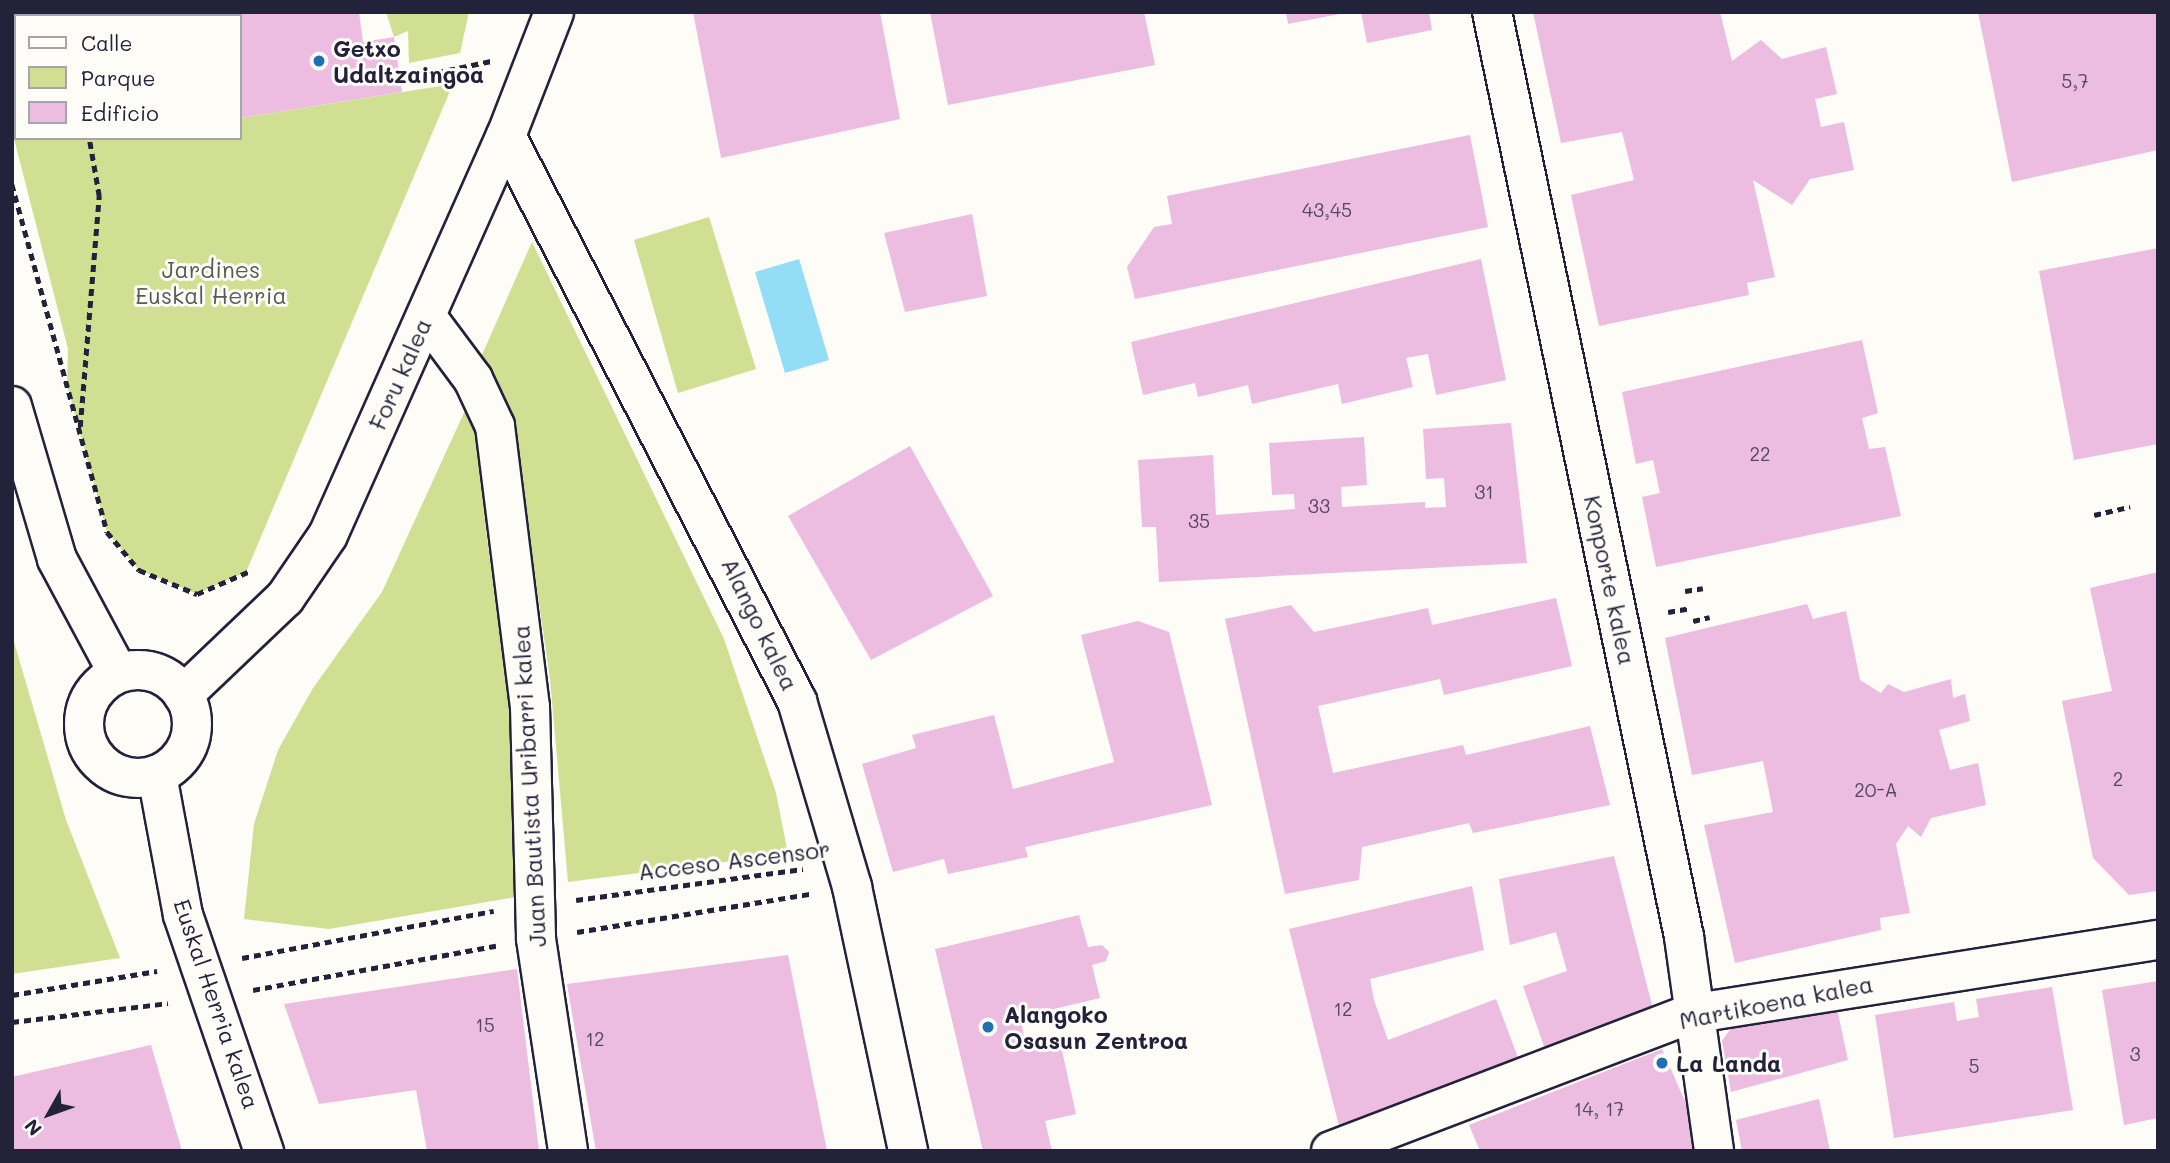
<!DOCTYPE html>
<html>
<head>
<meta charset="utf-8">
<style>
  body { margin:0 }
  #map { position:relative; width:2170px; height:1163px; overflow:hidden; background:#fdfcf7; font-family:Mali,sans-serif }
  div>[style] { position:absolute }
  .green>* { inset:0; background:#d0df92 }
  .water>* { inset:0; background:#94ddf6 }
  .building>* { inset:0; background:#ecbde0 }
  .path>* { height:4.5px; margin-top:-2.25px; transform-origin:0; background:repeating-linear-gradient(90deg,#22223b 0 7px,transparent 0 12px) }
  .roads { filter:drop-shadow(2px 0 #22223b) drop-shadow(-2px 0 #22223b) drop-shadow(0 2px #22223b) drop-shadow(0 -2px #22223b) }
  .minor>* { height:38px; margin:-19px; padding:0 19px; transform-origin:19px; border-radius:19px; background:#fdfcf7 }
  .minor>.ring { margin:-19px; padding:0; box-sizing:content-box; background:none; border:38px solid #fdfcf7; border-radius:50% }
  .dots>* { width:19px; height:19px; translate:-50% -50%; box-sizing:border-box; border:4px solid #fdfcf7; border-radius:50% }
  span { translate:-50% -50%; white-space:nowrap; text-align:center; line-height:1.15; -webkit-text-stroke:6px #fdfcf7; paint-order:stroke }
  .number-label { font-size:19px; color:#544964 }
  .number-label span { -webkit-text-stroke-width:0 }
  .poi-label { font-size:23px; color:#22223b; font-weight:700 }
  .left { translate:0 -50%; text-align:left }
  .park-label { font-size:23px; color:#565b55 }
  .street-label { font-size:23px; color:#22223b }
  .frame { position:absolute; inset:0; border:14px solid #22223b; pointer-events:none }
  .legend { position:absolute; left:14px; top:14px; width:228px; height:126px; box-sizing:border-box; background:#fdfcf7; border:2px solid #a5a5ac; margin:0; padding:9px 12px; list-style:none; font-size:21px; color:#22223b }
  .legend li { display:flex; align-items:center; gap:14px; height:35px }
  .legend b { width:35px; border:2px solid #a5a5ac }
  .north { position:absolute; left:14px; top:1079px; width:70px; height:70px; -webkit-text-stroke:5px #fdfcf7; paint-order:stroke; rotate:230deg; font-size:19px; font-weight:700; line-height:28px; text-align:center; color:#22223b }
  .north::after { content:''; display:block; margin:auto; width:24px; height:32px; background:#22223b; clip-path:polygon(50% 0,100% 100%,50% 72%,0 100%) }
</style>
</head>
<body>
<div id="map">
  <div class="green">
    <div style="clip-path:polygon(12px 12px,150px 16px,16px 16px,16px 138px,240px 138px,240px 118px,453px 84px,246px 572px,197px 594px,139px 570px,107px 532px,67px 385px,68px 349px,12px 131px)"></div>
    <div style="clip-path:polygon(386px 12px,469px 12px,460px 53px,409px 63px,408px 31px,394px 37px)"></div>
    <div style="clip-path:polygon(709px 217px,756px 369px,678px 393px,634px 240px)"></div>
    <div style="clip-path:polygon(532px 242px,724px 639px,776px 793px,788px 854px,568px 882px,550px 679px,521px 477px,481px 357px)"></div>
    <div style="clip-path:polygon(468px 404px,482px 456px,487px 539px,539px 893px,329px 929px,244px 919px,254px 824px,278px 750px,313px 688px,382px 592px)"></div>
    <div style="clip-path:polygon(12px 635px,66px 820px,120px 958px,12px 974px)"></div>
  </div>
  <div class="water">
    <div style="clip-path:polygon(799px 259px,829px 360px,785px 373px,755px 272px)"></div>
  </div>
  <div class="building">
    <div style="clip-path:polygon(149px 12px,359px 12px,363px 42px,394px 37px,402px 92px,240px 118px,240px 16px)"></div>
    <div style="clip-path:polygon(693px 12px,880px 12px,900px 119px,721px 158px)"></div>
    <div style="clip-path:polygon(930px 12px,1144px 12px,1155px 65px,948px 105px)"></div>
    <div style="clip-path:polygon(1286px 12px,1340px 12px,1340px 14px,1288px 24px)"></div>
    <div style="clip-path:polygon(1361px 12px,1429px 12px,1432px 30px,1367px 43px)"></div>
    <div style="clip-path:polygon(1533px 12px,1720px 12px,1732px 61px,1761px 40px,1782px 59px,1826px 47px,1837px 94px,1815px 99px,1821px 127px,1844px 122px,1854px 170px,1810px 179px,1792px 205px,1753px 180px,1775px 277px,1747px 283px,1749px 295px,1599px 326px,1571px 195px,1634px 180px,1622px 132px,1561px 143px)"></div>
    <div style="clip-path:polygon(1978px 12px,2158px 12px,2158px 150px,2012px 182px)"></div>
    <div style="clip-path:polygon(1470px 135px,1488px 227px,1135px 299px,1127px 267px,1154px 227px,1172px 224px,1167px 196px)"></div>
    <div style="clip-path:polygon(972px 214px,987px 296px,905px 312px,884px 233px)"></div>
    <div style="clip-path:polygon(2158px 248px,2158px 444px,2074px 460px,2039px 271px)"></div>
    <div style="clip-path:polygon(1481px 259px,1506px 380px,1436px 395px,1428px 354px,1406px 358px,1413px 387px,1342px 404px,1338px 384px,1252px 404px,1248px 385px,1198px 397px,1195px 383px,1143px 395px,1131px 342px)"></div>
    <div style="clip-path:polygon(1862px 340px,1878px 413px,1862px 418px,1869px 449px,1885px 447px,1901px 516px,1656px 567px,1642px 497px,1660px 493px,1653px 460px,1636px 464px,1622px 392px)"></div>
    <div style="clip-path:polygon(1511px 423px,1527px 563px,1159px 582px,1156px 527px,1142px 527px,1138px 460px,1213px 455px,1216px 515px,1295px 509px,1294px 494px,1272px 495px,1269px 443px,1364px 437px,1367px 485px,1341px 487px,1342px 507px,1425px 502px,1425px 508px,1446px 507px,1444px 478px,1426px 479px,1423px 429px)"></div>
    <div style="clip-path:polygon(910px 446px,993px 596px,871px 660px,788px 516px)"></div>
    <div style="clip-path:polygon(2158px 572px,2158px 891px,2129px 895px,2093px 858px,2062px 701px,2112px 691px,2090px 588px)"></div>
    <div style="clip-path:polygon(1556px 598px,1572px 666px,1444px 695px,1440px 679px,1318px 706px,1333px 773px,1463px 745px,1466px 755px,1590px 726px,1610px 805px,1473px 833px,1469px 823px,1362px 847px,1359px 880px,1285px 894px,1225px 619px,1291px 605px,1314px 632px,1428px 608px,1432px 625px)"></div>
    <div style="clip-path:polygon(1807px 604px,1813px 619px,1846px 611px,1860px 680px,1881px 693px,1888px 684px,1904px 692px,1951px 679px,1953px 698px,1965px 694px,1970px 721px,1939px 730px,1950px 770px,1978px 763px,1986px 805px,1931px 818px,1921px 837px,1908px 826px,1896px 844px,1910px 913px,1880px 918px,1881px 930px,1735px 963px,1704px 825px,1773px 812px,1763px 761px,1692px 775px,1665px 638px)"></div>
    <div style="clip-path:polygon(1138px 621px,1169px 632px,1212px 805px,1025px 847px,1028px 857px,948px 874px,944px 859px,893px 872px,862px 764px,916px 748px,912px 735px,994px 715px,1013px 789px,1114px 762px,1081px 635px)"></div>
    <div style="clip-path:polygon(1614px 856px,1654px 1013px,1547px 1055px,1523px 986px,1567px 971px,1556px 932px,1510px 945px,1499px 879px)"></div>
    <div style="clip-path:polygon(1472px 886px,1484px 950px,1370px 979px,1374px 1000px,1388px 1040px,1496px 999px,1520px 1063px,1340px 1130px,1289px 929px)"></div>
    <div style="clip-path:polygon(1079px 915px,1088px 947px,1102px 945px,1109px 952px,1106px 961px,1092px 965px,1100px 998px,1020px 1017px,1026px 1046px,1059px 1037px,1076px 1114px,1045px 1121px,1052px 1151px,983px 1151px,935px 949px)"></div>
    <div style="clip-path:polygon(788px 955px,827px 1151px,596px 1151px,567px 984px)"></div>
    <div style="clip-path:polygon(517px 969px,539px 1151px,427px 1151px,416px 1090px,319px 1104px,284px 1004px)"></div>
    <div style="clip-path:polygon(2158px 981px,2158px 1118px,2124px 1125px,2102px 990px)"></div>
    <div style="clip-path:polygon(2052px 987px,2073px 1110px,1894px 1138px,1875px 1015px,1954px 1002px,1957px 1021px,1979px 1017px,1976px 999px)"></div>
    <div style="clip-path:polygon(1836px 1004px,1848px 1060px,1731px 1092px,1722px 1041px,1731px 1028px,1743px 1019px)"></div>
    <div style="clip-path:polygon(151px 1045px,182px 1151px,12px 1151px,12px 1077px)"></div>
    <div style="clip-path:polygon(1662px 1049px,1702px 1140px,1692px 1151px,1480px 1151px,1469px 1125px)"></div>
    <div style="clip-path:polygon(1819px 1099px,1830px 1151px,1742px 1151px,1736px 1120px)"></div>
  </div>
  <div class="path">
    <div style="left:69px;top:12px;width:4px;rotate:90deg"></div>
    <div style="left:401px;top:80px;width:92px;rotate:-11.9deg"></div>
    <div style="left:12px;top:184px;width:361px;rotate:74.7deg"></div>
    <div style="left:107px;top:532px;width:50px;rotate:49.9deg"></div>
    <div style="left:139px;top:570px;width:63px;rotate:22.5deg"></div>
    <div style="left:197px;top:594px;width:58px;rotate:-23.5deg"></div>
    <div style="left:80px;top:427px;width:232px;rotate:-85.3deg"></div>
    <div style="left:99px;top:196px;width:59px;rotate:-99.8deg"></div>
    <div style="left:2094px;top:515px;width:37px;rotate:-13deg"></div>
    <div style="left:1685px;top:591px;width:18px;rotate:-9deg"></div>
    <div style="left:1668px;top:612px;width:22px;rotate:-10deg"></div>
    <div style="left:1693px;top:621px;width:17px;rotate:-13deg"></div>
    <div style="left:576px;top:900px;width:229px;rotate:-7.8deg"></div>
    <div style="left:577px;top:932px;width:236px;rotate:-9.3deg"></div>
    <div style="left:242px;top:958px;width:256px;rotate:-10.6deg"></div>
    <div style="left:253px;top:990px;width:247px;rotate:-10.3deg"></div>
    <div style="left:12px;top:995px;width:147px;rotate:-9.4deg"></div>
    <div style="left:12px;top:1022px;width:157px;rotate:-6.9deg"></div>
  </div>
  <div class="roads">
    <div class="minor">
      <div style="left:1492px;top:12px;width:945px;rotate:78.27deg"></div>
      <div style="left:1684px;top:937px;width:216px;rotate:82deg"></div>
      <div style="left:506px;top:136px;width:636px;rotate:62.75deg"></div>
      <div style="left:797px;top:701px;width:194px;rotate:73.5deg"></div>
      <div style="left:852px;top:887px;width:270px;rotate:78deg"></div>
      <div style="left:426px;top:316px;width:79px;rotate:53.3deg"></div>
      <div style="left:473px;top:379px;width:52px;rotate:64.9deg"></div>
      <div style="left:495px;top:426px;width:283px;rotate:82.9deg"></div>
      <div style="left:530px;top:707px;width:232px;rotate:88.5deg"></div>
      <div style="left:536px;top:939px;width:214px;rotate:81.4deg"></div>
      <div style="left:12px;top:406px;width:159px;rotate:73.6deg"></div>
      <div style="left:57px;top:559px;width:129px;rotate:61.8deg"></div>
      <div class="ring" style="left:84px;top:670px;width:70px;height:70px"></div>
      <div style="left:183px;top:695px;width:141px;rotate:-43.6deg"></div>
      <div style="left:285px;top:598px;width:76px;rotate:-55.7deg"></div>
      <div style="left:328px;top:535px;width:437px;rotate:-66deg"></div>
      <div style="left:506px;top:136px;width:133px;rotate:-68.8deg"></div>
      <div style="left:157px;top:775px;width:142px;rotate:79.5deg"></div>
      <div style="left:183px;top:915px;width:250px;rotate:71.1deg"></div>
      <div style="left:1331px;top:1151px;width:384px;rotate:-20.9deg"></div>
      <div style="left:1690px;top:1014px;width:474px;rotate:-9deg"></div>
    </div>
  </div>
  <div class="dots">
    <div style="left:319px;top:61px;background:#1f6fb2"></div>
    <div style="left:988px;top:1027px;background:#1f6fb2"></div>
    <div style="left:1662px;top:1063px;background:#1f6fb2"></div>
  </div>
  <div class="number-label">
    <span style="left:2075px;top:81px">5,7</span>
    <span style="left:1327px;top:210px">43,45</span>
    <span style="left:1760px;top:454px">22</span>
    <span style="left:1484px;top:492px">31</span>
    <span style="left:1319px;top:506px">33</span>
    <span style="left:1199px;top:521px">35</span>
    <span style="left:2118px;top:779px">2</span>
    <span style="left:1876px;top:790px">20-A</span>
    <span style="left:1343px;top:1009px">12</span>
    <span style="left:485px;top:1025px">15</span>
    <span style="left:595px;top:1039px">12</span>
    <span style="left:2135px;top:1054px">3</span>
    <span style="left:1974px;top:1066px">5</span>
    <span style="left:1599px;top:1109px">14, 17</span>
  </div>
  <div class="poi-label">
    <span class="left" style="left:333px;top:61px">Getxo<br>Udaltzaingoa</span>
    <span class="left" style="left:1004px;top:1027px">Alangoko<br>Osasun Zentroa</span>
    <span class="left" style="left:1676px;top:1063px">La Landa</span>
  </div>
  <div class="park-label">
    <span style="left:211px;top:282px">Jardines<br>Euskal Herria</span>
  </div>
  <div class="street-label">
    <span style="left:400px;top:374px;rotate:-66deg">Foru kalea</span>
    <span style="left:1610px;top:580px;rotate:78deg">Konporte kalea</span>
    <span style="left:760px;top:624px;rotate:64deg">Alango kalea</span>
    <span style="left:529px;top:786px;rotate:-93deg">Juan Bautista Uribarri kalea</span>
    <span style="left:734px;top:860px;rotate:-7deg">Acceso Ascensor</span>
    <span style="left:1776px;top:1002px;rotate:-11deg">Martikoena kalea</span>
    <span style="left:217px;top:1004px;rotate:71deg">Euskal Herria kalea</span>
  </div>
  <div class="frame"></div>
  <ul class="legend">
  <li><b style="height:9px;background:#fdfcf7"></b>Calle</li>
  <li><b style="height:19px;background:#d0df92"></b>Parque</li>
  <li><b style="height:19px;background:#ecbde0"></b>Edificio</li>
  </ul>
  <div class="north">N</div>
</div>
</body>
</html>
